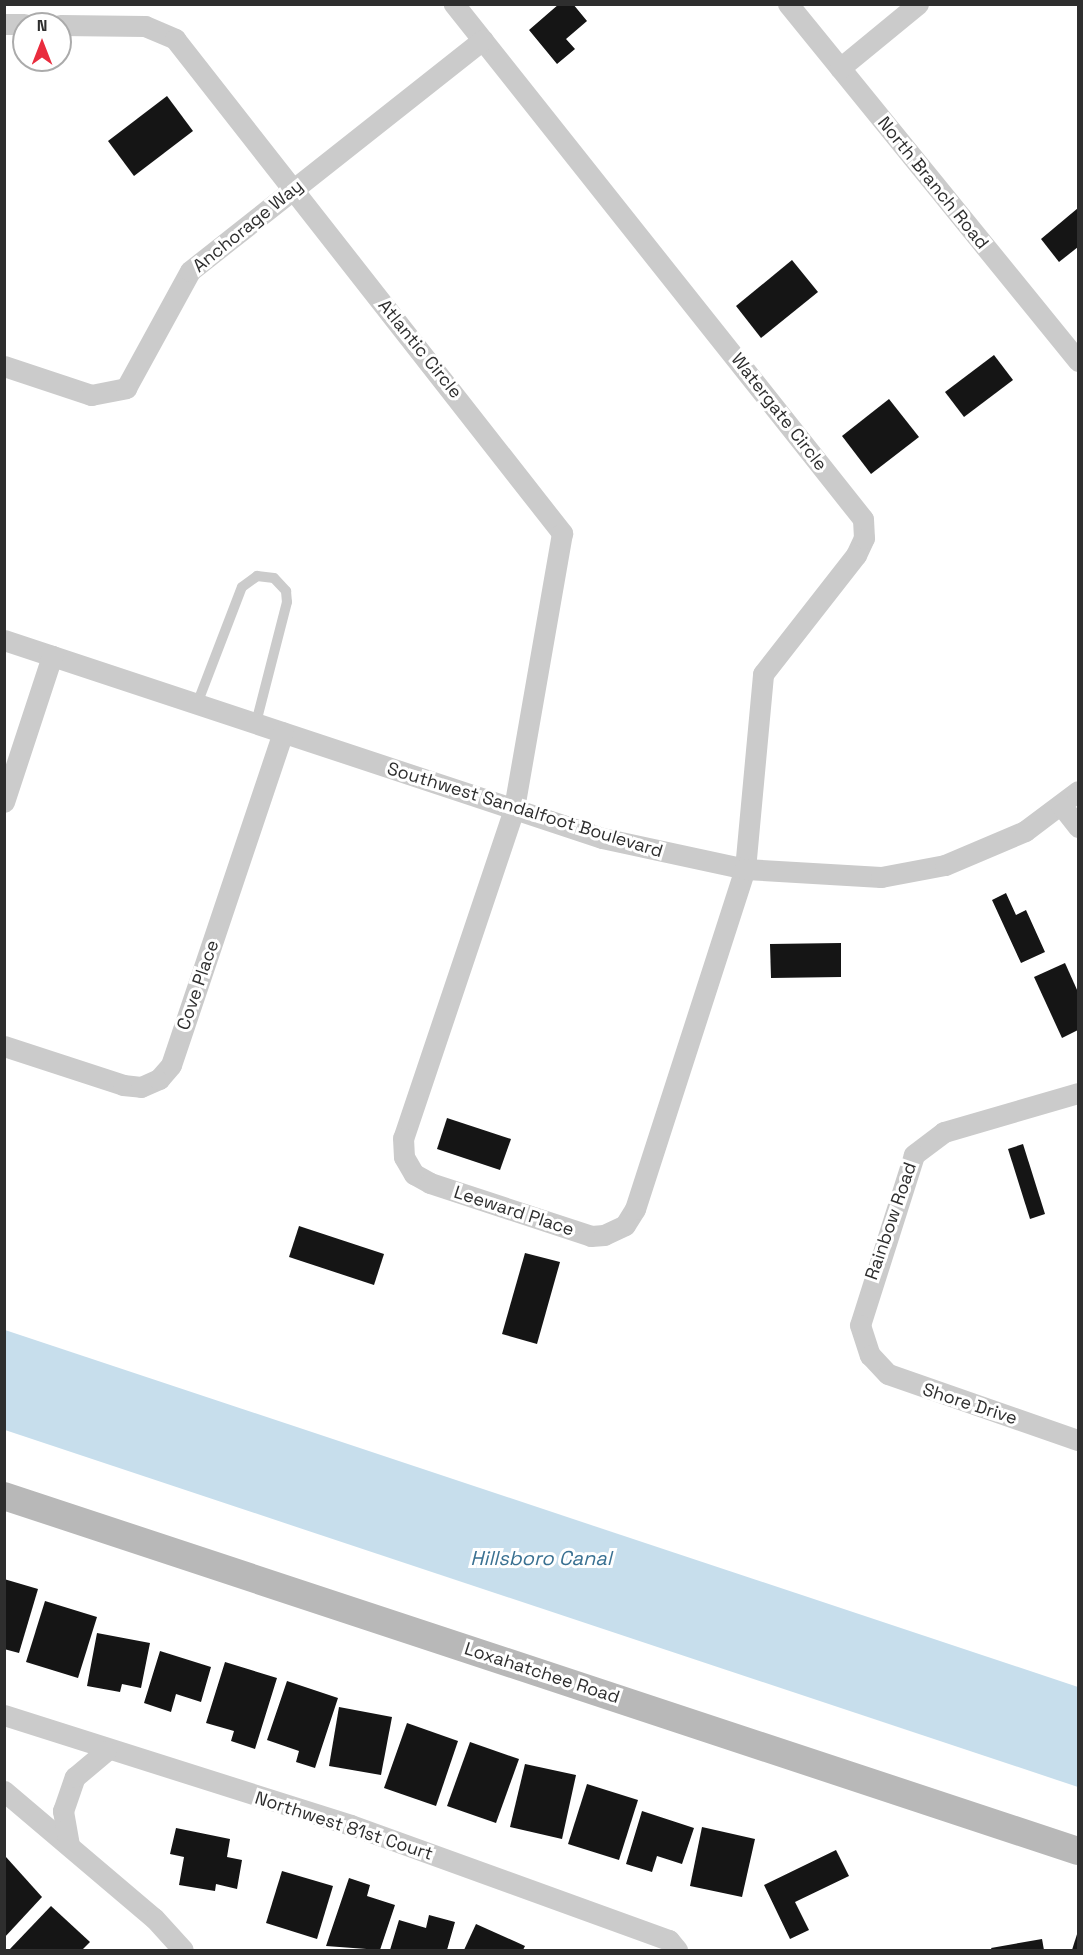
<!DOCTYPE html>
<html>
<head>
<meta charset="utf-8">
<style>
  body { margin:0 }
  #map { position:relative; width:1083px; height:1955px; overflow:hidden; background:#fff; font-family:"Space Grotesk",sans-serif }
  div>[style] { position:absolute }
  .water>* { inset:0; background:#c7deec }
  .building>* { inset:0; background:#151515 }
  .service>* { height:10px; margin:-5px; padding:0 5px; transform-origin:5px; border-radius:5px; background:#cbcbcb }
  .minor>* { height:21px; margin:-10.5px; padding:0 10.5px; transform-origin:10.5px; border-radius:10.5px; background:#cbcbcb }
  .secondary>* { height:28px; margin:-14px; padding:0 14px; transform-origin:14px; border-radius:14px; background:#b8b8b8 }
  span { translate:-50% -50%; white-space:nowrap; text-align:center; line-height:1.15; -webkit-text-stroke:6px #fff; paint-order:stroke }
  .street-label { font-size:18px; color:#2e2e2e }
  .water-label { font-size:20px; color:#3a7192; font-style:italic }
  .frame { position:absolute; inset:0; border:6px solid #2e2e2e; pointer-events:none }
  .north { position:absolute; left:12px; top:12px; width:60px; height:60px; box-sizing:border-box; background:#fff; border:2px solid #ababab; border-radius:50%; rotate:0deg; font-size:16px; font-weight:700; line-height:24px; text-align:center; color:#2e2e2e }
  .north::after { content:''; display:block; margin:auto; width:21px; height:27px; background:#e92c3d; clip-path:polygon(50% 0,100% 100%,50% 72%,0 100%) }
</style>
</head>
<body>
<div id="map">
  <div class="water">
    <div style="clip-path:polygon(5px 1330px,1078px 1687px,1078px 1787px,5px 1430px)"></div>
  </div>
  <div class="building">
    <div style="clip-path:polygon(559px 4px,573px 4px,587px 21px,566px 39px,575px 49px,557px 64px,529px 30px)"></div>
    <div style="clip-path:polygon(167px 96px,193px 131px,134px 176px,108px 141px)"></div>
    <div style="clip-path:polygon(1078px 208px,1078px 247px,1059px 262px,1041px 239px)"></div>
    <div style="clip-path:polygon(792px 260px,818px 292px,761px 338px,736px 306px)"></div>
    <div style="clip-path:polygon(994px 355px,1013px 380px,964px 417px,945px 392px)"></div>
    <div style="clip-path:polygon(889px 399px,919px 437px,871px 474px,842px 436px)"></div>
    <div style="clip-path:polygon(1006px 893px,1016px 915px,1026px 910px,1045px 952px,1021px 963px,992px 900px)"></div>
    <div style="clip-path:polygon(841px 943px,841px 977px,771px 978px,770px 944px)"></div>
    <div style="clip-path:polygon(1065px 963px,1078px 992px,1078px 1030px,1062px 1038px,1034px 977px)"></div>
    <div style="clip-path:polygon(447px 1118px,511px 1139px,500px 1170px,437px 1149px)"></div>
    <div style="clip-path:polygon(1023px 1144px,1045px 1214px,1030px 1219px,1008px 1149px)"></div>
    <div style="clip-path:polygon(299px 1226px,384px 1254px,374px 1285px,289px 1257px)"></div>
    <div style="clip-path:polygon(525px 1253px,560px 1262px,537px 1344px,502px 1334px)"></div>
    <div style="clip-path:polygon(4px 1579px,38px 1589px,19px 1653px,4px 1649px)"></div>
    <div style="clip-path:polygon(45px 1601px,97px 1617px,78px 1678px,26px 1662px)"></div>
    <div style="clip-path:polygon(97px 1633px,150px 1643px,141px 1688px,122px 1684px,120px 1692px,87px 1686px)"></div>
    <div style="clip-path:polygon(160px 1651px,211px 1667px,201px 1702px,176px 1694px,171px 1712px,144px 1703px)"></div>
    <div style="clip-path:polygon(225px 1662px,277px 1678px,255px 1749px,231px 1741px,234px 1731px,206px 1723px)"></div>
    <div style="clip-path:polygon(287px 1681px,338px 1698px,315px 1768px,296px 1762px,299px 1751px,267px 1740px)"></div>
    <div style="clip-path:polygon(339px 1707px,392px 1717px,381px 1775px,329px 1766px)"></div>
    <div style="clip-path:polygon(407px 1723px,458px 1741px,436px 1806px,384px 1788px)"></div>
    <div style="clip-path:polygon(470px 1742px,519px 1759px,496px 1823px,447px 1806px)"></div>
    <div style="clip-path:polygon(525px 1764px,576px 1775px,562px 1839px,510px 1827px)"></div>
    <div style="clip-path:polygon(587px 1784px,638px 1800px,619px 1860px,568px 1844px)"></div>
    <div style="clip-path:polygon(642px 1811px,694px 1828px,682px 1864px,657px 1856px,652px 1872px,626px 1864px)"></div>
    <div style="clip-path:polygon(702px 1827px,755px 1839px,742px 1897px,690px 1886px)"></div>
    <div style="clip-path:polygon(176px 1828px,230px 1839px,227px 1857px,242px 1860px,237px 1889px,216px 1884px,215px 1891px,179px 1885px,184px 1857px,170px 1854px)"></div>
    <div style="clip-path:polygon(836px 1850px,849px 1876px,795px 1902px,809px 1930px,790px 1939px,764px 1885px)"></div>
    <div style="clip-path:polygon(6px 1857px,42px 1897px,4px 1938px,4px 1858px)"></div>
    <div style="clip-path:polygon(282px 1871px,333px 1886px,317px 1939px,266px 1923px)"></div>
    <div style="clip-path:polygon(349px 1878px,370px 1885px,367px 1896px,395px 1905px,380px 1950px,326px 1946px)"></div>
    <div style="clip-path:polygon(51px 1906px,90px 1942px,82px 1950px,9px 1950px)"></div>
    <div style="clip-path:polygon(429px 1915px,455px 1922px,447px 1950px,390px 1950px,399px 1920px,426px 1928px)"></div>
    <div style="clip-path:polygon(476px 1924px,525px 1946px,523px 1950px,464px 1950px)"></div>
    <div style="clip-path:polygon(1078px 1931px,1078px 1950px,1072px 1950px)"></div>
    <div style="clip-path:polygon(1042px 1939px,1044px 1950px,992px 1950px,991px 1948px)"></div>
  </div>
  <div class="service">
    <div style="left:197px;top:704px;width:125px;rotate:-69deg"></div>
    <div style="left:242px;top:587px;width:19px;rotate:-36deg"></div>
    <div style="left:257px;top:576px;width:17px;rotate:7deg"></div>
    <div style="left:274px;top:578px;width:18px;rotate:47deg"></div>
    <div style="left:286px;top:591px;width:11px;rotate:85deg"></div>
    <div style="left:287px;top:602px;width:125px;rotate:104.4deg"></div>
  </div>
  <div class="minor">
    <div style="left:788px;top:4px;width:460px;rotate:50.9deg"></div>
    <div style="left:4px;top:24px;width:20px"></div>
    <div style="left:60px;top:25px;width:85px;rotate:0.7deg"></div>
    <div style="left:145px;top:26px;width:33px;rotate:23deg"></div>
    <div style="left:175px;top:39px;width:628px;rotate:51.92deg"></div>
    <div style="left:562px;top:533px;width:280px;rotate:99.9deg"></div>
    <div style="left:514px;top:809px;width:347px;rotate:108.6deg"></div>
    <div style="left:403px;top:1138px;width:19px;rotate:87deg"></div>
    <div style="left:404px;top:1157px;width:20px;rotate:60deg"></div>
    <div style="left:414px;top:1174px;width:18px;rotate:29deg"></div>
    <div style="left:430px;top:1183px;width:169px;rotate:18.2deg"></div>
    <div style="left:591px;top:1236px;width:13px;rotate:-4deg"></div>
    <div style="left:604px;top:1235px;width:23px;rotate:-25deg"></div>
    <div style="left:625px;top:1225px;width:19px;rotate:-58deg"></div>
    <div style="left:635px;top:1209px;width:357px;rotate:-72.1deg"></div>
    <div style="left:745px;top:869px;width:196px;rotate:-84.7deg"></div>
    <div style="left:763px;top:674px;width:151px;rotate:-52deg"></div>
    <div style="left:856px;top:555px;width:19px;rotate:-65deg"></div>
    <div style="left:864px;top:538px;width:19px;rotate:-93deg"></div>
    <div style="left:863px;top:519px;width:658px;rotate:-128.46deg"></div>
    <div style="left:840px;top:68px;width:101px;rotate:-39.4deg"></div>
    <div style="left:4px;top:366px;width:92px;rotate:18.4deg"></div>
    <div style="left:91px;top:395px;width:36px;rotate:-11deg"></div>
    <div style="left:126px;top:388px;width:133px;rotate:-61.3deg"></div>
    <div style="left:190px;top:271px;width:373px;rotate:-38.3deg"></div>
    <div style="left:4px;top:640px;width:630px;rotate:18.32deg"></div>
    <div style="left:602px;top:838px;width:146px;rotate:12.2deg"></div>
    <div style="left:745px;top:869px;width:136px;rotate:3.4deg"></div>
    <div style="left:881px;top:877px;width:65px;rotate:-10.6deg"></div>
    <div style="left:945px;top:865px;width:87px;rotate:-23deg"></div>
    <div style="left:1025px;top:831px;width:66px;rotate:-37deg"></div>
    <div style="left:4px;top:802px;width:154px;rotate:-71.8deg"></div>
    <div style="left:1061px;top:805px;width:28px;rotate:52deg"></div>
    <div style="left:4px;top:1046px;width:125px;rotate:18.1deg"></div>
    <div style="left:123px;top:1085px;width:18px;rotate:6deg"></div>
    <div style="left:141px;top:1087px;width:20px;rotate:-24deg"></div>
    <div style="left:159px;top:1079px;width:18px;rotate:-49deg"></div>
    <div style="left:171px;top:1065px;width:351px;rotate:-71.4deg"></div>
    <div style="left:1078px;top:1093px;width:140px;rotate:163.8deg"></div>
    <div style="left:944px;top:1132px;width:38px;rotate:143deg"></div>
    <div style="left:914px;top:1155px;width:178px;rotate:107.6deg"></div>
    <div style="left:860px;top:1325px;width:32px;rotate:72deg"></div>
    <div style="left:870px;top:1355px;width:26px;rotate:47deg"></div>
    <div style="left:888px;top:1374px;width:201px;rotate:19.2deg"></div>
    <div style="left:4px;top:1715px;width:364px;rotate:17.6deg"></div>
    <div style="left:351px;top:1825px;width:338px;rotate:19.9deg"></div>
    <div style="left:669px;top:1940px;width:13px;rotate:51deg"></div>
    <div style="left:4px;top:1791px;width:197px;rotate:40.3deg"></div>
    <div style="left:154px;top:1918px;width:43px;rotate:47.8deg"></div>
    <div style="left:69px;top:1845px;width:35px;rotate:-100deg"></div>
    <div style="left:63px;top:1811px;width:36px;rotate:-71deg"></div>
    <div style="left:75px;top:1777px;width:40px;rotate:-40deg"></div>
  </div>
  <div class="secondary">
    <div style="left:4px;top:1496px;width:1131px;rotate:18.29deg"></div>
  </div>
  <div class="street-label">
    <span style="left:933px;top:183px;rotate:51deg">North Branch Road</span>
    <span style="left:248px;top:226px;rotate:-39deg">Anchorage Way</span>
    <span style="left:420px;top:349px;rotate:51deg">Atlantic Circle</span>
    <span style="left:779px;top:412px;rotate:52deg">Watergate Circle</span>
    <span style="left:525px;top:810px;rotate:17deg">Southwest Sandalfoot Boulevard</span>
    <span style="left:198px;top:985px;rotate:-71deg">Cove Place</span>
    <span style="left:514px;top:1211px;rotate:18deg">Leeward Place</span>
    <span style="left:891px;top:1221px;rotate:-71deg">Rainbow Road</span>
    <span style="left:970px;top:1404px;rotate:18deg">Shore Drive</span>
    <span style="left:542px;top:1673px;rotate:18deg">Loxahatchee Road</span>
    <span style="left:344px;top:1826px;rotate:18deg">Northwest 81st Court</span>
  </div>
  <div class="water-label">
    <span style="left:541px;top:1558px">Hillsboro Canal</span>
  </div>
  <div class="frame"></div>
  <div class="north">N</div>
</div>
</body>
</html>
